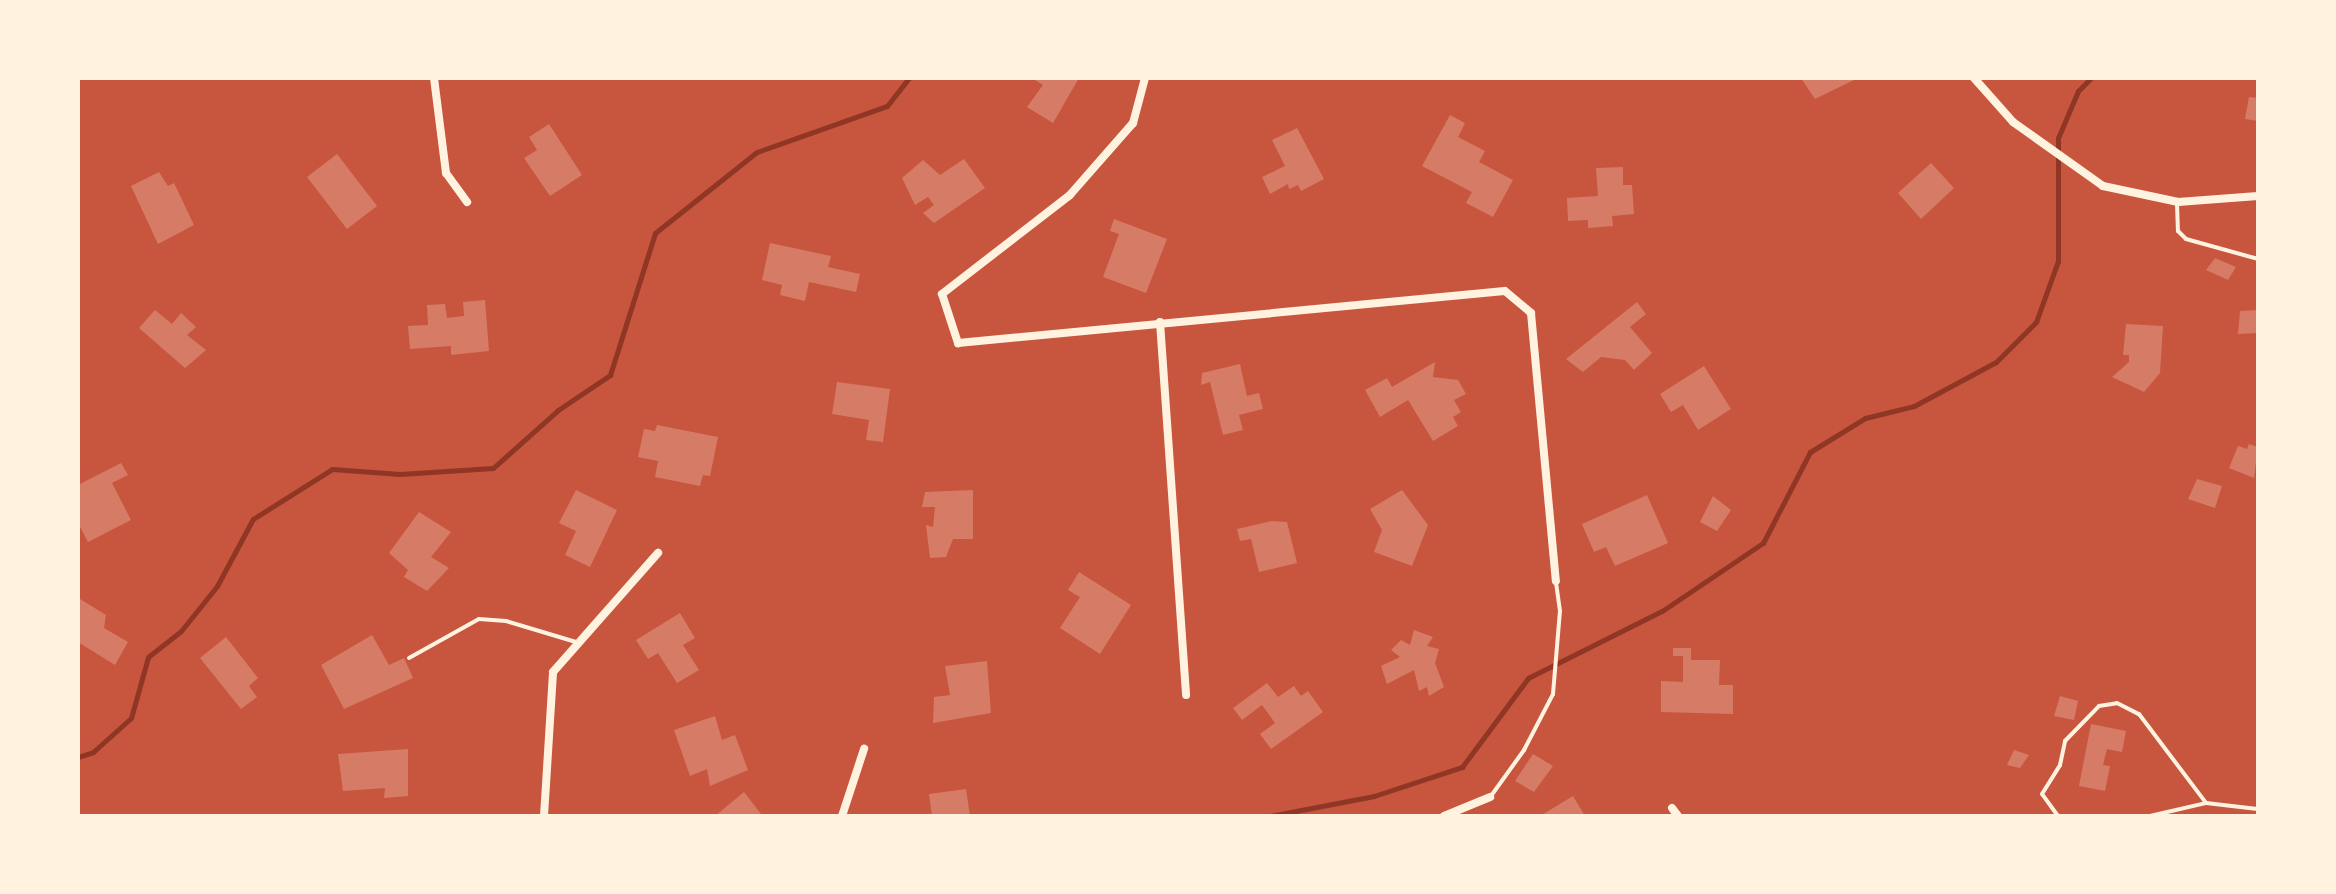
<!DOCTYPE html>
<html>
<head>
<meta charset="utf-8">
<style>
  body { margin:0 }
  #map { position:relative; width:2336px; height:894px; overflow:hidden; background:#c8553d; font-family:Montserrat,sans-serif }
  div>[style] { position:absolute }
  .stream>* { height:5px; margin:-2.5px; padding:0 2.5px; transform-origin:2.5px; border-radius:2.5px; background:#8f3625 }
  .building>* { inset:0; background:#d67c66 }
  .service>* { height:4px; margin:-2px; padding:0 2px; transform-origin:2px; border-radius:2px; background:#fff3e0 }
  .minor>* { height:8px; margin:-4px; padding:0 4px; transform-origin:4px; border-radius:4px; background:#fff3e0 }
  span { translate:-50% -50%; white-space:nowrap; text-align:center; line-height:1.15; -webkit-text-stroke:6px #fff3e0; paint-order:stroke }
  .frame { position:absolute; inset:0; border:80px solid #fff3e0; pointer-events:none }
</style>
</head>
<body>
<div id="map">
  <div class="stream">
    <div style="left:78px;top:757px;width:16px;rotate:-18deg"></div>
    <div style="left:93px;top:752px;width:51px;rotate:-41.8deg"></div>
    <div style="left:131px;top:718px;width:63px;rotate:-74.4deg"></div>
    <div style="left:148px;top:657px;width:42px;rotate:-38.2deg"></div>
    <div style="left:181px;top:631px;width:58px;rotate:-51.3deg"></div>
    <div style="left:217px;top:586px;width:76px;rotate:-61.8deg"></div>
    <div style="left:253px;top:519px;width:93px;rotate:-32.3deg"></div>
    <div style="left:332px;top:469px;width:68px;rotate:4.2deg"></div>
    <div style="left:400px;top:474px;width:93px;rotate:-3.7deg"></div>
    <div style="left:493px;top:468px;width:87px;rotate:-41.7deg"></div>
    <div style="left:558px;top:410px;width:63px;rotate:-33.9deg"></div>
    <div style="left:610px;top:375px;width:149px;rotate:-72.4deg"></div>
    <div style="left:655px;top:233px;width:130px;rotate:-38.5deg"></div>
    <div style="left:757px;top:152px;width:138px;rotate:-19.5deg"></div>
    <div style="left:887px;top:106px;width:36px;rotate:-52deg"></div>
    <div style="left:1270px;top:816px;width:106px;rotate:-10.9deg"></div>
    <div style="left:1374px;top:796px;width:93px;rotate:-18.2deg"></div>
    <div style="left:1462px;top:767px;width:111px;rotate:-53.4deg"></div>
    <div style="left:1528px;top:678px;width:150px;rotate:-26.6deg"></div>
    <div style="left:1662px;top:611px;width:122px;rotate:-34deg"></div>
    <div style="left:1763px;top:543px;width:102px;rotate:-62.7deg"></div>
    <div style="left:1810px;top:452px;width:65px;rotate:-31.7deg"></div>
    <div style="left:1865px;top:418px;width:50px;rotate:-13.8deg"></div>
    <div style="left:1914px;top:406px;width:93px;rotate:-28.2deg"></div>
    <div style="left:1996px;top:362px;width:57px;rotate:-45deg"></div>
    <div style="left:2036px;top:322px;width:65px;rotate:-70.2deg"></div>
    <div style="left:2058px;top:261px;width:123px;rotate:-90deg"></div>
    <div style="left:2058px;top:138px;width:51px;rotate:-66.9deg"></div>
    <div style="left:2078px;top:91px;width:18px;rotate:-45deg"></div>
  </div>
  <div class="building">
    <div style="clip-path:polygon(1032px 78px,1079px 78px,1053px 123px,1027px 107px,1043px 85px)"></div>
    <div style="clip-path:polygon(1801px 78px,1858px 78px,1815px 99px)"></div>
    <div style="clip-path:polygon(2249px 97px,2258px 98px,2258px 121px,2245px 119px)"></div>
    <div style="clip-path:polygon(1450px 115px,1465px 123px,1458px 137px,1485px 151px,1479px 162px,1513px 180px,1493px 217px,1466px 203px,1472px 192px,1422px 166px)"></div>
    <div style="clip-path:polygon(549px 124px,582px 175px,550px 196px,524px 158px,537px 150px,529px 137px)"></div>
    <div style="clip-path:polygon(1297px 128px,1324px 179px,1301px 191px,1298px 185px,1289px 189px,1288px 184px,1270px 194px,1262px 177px,1285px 166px,1272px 140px)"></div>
    <div style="clip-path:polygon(337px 154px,377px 206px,347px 229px,307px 177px)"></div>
    <div style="clip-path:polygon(964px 159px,985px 188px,934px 223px,923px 213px,934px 205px,928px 197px,915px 205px,902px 178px,923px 160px,940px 175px)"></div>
    <div style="clip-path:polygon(1931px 163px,1954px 188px,1921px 219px,1898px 193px)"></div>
    <div style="clip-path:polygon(1623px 167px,1623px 185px,1632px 185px,1634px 214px,1612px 216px,1613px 226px,1588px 228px,1588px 220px,1568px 221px,1567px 198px,1598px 196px,1596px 168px)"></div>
    <div style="clip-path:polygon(159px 172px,168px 186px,174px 183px,194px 225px,158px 244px,131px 186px)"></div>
    <div style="clip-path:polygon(1114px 219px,1167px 239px,1146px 293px,1103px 277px,1119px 234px,1110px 231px)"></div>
    <div style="clip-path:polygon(770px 243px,831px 256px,828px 267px,860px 274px,856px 292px,809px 282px,805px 301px,780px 295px,782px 285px,762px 280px)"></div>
    <div style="clip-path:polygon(2215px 258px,2236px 267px,2228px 280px,2206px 270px)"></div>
    <div style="clip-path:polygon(485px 300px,489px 351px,451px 355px,451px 346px,410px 349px,408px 326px,428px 325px,427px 305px,445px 304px,447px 318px,464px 316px,463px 302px)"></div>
    <div style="clip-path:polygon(1637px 302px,1646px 314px,1630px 327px,1652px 353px,1634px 370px,1625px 360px,1601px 357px,1583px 372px,1566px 359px)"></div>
    <div style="clip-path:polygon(155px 310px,172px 324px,181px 313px,196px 327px,187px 335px,206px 350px,185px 368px,139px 328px)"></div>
    <div style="clip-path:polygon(2258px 310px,2258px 333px,2238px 334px,2240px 311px)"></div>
    <div style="clip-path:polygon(2126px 324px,2163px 326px,2160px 373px,2144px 392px,2112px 377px,2129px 362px,2129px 355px,2123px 355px)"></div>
    <div style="clip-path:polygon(1435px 362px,1433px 377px,1458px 380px,1466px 394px,1454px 400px,1461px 412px,1453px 417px,1458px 426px,1433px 441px,1408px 400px,1380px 417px,1365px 390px,1387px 378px,1392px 387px)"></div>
    <div style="clip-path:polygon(1240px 364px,1247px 396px,1259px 393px,1263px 409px,1239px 415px,1243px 430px,1223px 435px,1210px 382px,1201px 385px,1202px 373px)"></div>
    <div style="clip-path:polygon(1704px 366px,1731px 409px,1698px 430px,1683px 405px,1671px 412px,1660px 394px)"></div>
    <div style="clip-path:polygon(837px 382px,890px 389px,883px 442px,866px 440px,869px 420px,832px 414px)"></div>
    <div style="clip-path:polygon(657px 425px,718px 437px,710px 476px,703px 475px,700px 486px,655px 477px,658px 461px,638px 457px,644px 429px,655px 431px)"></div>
    <div style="clip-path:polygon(2249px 444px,2258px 447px,2254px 478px,2229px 468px,2238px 446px,2247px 449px)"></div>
    <div style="clip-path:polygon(121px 463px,128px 475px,112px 483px,131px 520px,88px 542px,78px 523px,78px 485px)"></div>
    <div style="clip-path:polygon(2197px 479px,2222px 486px,2215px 508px,2188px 499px)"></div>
    <div style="clip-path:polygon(576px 490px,617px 510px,590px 567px,565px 555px,576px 531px,559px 523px)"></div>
    <div style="clip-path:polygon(973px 490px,973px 539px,953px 539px,946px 557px,930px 558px,926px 525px,933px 527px,935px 507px,922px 507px,925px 492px)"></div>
    <div style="clip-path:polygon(1402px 490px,1428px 525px,1412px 566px,1374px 552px,1382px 530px,1370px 509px)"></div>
    <div style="clip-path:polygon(1647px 495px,1668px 543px,1615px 566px,1606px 547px,1594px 552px,1582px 524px)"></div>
    <div style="clip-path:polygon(1713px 496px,1731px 510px,1717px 531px,1700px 522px)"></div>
    <div style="clip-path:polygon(419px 512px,451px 532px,431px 557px,449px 568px,427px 591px,404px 577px,408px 570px,389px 553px)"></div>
    <div style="clip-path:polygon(1272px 521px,1287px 522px,1297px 563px,1259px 572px,1251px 539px,1240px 541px,1237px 529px)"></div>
    <div style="clip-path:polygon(1079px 572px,1131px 605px,1100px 654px,1060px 628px,1080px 597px,1068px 590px)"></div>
    <div style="clip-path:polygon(80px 599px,106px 615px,104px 628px,128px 642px,115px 665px,78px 642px)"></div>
    <div style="clip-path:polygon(680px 613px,695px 638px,683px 645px,699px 670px,677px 683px,658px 653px,648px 659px,636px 640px)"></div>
    <div style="clip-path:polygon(1414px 630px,1433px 637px,1427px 646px,1439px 649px,1435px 663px,1444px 687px,1429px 696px,1427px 687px,1419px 691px,1414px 670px,1387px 684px,1381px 666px,1400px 657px,1391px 650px,1401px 640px,1410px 645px)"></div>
    <div style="clip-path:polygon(372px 635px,389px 665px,404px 658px,413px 678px,344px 709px,321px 665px)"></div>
    <div style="clip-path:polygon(226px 637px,258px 678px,249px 686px,257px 697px,241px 709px,200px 658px)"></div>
    <div style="clip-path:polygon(1673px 648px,1691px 648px,1691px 660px,1720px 660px,1719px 685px,1733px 685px,1733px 714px,1661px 712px,1661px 681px,1683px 682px,1683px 656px,1673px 656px)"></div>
    <div style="clip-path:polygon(987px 661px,991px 713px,933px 723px,934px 697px,950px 695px,945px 666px)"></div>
    <div style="clip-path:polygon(1267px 683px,1278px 697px,1294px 686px,1301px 696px,1308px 691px,1323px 712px,1271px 749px,1260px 734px,1275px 723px,1262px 705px,1242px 720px,1233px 708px)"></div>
    <div style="clip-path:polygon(2060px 696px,2078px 701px,2074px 720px,2054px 716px)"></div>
    <div style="clip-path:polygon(715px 716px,722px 740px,735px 735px,748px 770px,710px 786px,707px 769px,690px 776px,674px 730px)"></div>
    <div style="clip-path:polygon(2091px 724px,2126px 731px,2122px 752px,2107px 749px,2103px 765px,2110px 766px,2105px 791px,2079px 786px)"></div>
    <div style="clip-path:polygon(408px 749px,408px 796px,384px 798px,385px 788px,343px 791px,338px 754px)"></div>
    <div style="clip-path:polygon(2014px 750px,2029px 755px,2020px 768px,2007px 765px)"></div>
    <div style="clip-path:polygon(1533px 754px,1553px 766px,1534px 792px,1515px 781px)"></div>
    <div style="clip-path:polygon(966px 789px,970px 816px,932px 816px,929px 794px)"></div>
    <div style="clip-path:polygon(744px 792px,761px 814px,715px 816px)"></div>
    <div style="clip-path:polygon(1573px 796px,1585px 816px,1540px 816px)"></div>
  </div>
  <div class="service">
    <div style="left:2177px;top:204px;width:27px;rotate:88deg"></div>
    <div style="left:2178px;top:231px;width:11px;rotate:45deg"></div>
    <div style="left:2186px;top:239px;width:75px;rotate:15.5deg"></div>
    <div style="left:409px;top:658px;width:80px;rotate:-29.1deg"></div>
    <div style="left:479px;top:619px;width:27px;rotate:4deg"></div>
    <div style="left:506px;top:621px;width:73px;rotate:16.7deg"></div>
    <div style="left:1491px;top:796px;width:57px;rotate:-54.3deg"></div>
    <div style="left:1524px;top:750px;width:63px;rotate:-62.6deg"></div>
    <div style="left:1553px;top:694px;width:83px;rotate:-85.2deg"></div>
    <div style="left:1560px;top:611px;width:29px;rotate:-98deg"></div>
    <div style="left:2058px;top:816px;width:27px;rotate:-126deg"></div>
    <div style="left:2042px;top:794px;width:34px;rotate:-58deg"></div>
    <div style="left:2060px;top:765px;width:25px;rotate:-78deg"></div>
    <div style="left:2065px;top:741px;width:49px;rotate:-45.8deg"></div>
    <div style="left:2099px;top:706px;width:18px;rotate:-9deg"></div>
    <div style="left:2117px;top:703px;width:25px;rotate:27deg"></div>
    <div style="left:2139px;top:714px;width:111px;rotate:53deg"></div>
    <div style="left:2150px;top:816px;width:57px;rotate:-13.1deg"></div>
    <div style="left:2206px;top:803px;width:52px;rotate:6.6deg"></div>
  </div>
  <div class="minor">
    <div style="left:434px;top:78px;width:96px;rotate:82.8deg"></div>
    <div style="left:446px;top:173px;width:36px;rotate:54deg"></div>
    <div style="left:1145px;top:78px;width:47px;rotate:104.9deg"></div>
    <div style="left:1133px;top:123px;width:96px;rotate:131.2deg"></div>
    <div style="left:1070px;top:195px;width:162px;rotate:142.3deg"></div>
    <div style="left:942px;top:294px;width:52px;rotate:71.9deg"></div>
    <div style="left:958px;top:343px;width:549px;rotate:-5.43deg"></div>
    <div style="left:1505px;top:291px;width:34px;rotate:40deg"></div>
    <div style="left:1531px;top:313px;width:269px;rotate:84.7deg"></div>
    <div style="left:1974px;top:78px;width:59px;rotate:48.4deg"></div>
    <div style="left:2013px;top:122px;width:110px;rotate:35.4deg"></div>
    <div style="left:2103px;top:186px;width:77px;rotate:12deg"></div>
    <div style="left:2178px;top:202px;width:80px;rotate:-4.3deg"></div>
    <div style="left:1160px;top:322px;width:374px;rotate:86deg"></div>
    <div style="left:1672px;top:808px;width:10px;rotate:53deg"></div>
    <div style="left:544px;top:816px;width:144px;rotate:-86.4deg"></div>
    <div style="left:553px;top:672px;width:159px;rotate:-48.6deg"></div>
    <div style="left:842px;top:816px;width:71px;rotate:-71.8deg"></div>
    <div style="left:1444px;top:816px;width:50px;rotate:-22.4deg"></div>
  </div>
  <div class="frame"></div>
</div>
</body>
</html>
